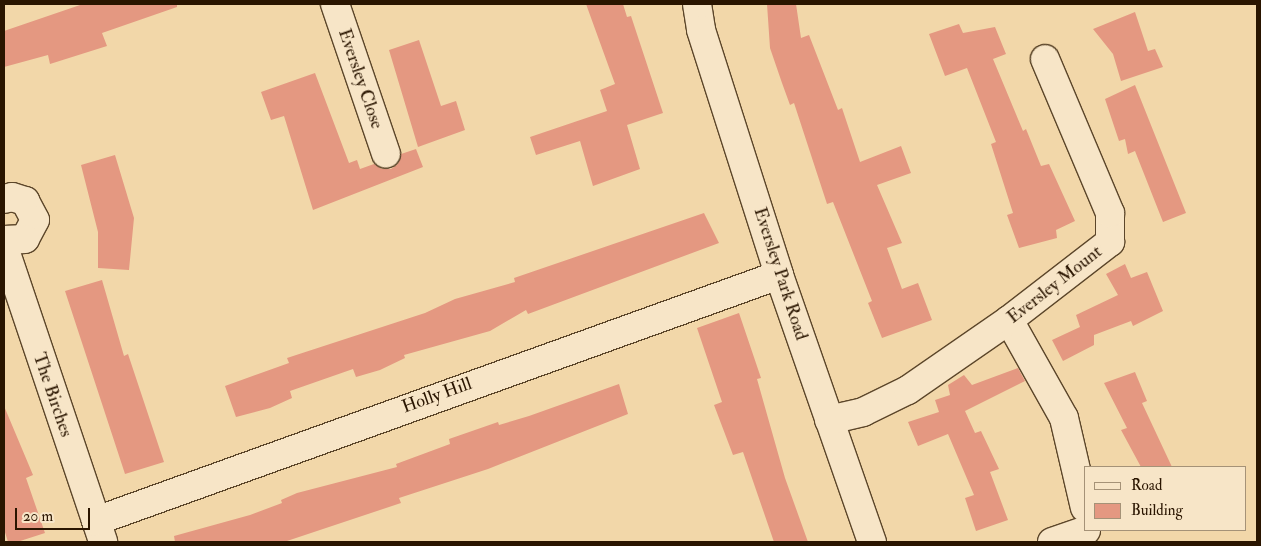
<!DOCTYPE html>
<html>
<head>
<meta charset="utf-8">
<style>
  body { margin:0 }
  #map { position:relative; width:1261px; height:546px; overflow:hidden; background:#f2d7a9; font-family:"IM FELL Double Pica",serif }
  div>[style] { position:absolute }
  .building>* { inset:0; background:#e49881 }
  .roads { filter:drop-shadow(1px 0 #5c462a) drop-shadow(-1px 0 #5c462a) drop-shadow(0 1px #5c462a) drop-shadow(0 -1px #5c462a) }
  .minor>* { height:28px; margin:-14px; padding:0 14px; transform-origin:14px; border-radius:14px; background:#f7e5c7 }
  span { translate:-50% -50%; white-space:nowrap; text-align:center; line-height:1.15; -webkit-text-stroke:5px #f7e5c7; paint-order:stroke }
  .street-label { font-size:18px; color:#2a1500 }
  .frame { position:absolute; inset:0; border:5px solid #2a1500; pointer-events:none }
  .legend { position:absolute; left:1084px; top:466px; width:162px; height:65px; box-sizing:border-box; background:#f7e5c7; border:1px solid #a59277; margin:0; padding:6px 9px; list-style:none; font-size:15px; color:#2a1500 }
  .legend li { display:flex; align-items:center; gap:10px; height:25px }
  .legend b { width:25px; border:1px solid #a59277 }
  .scale { position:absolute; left:15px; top:508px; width:75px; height:22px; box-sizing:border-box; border:2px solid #2a1500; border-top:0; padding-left:6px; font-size:15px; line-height:18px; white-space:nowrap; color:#2a1500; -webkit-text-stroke:4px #f7e5c7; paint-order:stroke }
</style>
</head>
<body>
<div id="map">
  <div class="building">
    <div style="clip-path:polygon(83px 4px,177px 4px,177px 7px,102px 33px,107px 46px,50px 64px,48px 55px,4px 67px,4px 31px)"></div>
    <div style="clip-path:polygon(586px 4px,623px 4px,627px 17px,631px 16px,663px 113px,627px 125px,640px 169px,593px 186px,580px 141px,536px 155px,530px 137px,607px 111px,600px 90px,615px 84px)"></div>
    <div style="clip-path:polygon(767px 4px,796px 4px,801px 38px,809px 35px,838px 110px,842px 108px,860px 162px,901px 146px,911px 173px,877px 185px,902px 243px,887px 248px,902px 289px,918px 283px,932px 320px,882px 338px,868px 303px,872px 301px,833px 202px,827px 204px,794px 103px,790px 105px,782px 83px,770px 48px)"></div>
    <div style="clip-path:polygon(1135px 12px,1148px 51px,1155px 49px,1163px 67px,1121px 81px,1113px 54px,1093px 29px)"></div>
    <div style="clip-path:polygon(959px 24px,963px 33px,995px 27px,1006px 54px,993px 59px,1023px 131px,1026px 129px,1041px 166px,1049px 164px,1075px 221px,1056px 230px,1057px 238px,1019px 248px,1007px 215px,1013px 213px,991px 144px,996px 142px,967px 68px,945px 76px,929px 34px)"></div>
    <div style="clip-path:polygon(419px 40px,441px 106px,456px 101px,465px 130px,418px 147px,389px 50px)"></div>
    <div style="clip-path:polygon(315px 73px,349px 163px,357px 160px,360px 169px,374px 164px,382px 169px,391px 169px,398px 164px,401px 154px,416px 149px,423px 167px,313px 210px,284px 116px,271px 120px,261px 92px)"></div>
    <div style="clip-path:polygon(1135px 85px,1186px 213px,1163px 222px,1135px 151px,1128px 154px,1125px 139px,1119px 141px,1105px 99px)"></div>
    <div style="clip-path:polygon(115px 155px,134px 218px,129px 270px,98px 268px,98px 232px,81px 165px)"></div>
    <div style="clip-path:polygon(704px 213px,719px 243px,528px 314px,526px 310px,490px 331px,404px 355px,405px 358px,380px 370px,356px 377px,353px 369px,290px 391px,292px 398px,270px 408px,236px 417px,225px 386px,289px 363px,287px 358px,425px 313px,455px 299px,515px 282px,514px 278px)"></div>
    <div style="clip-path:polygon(1125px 264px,1131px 278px,1147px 272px,1163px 311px,1133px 326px,1131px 321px,1094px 335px,1094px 345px,1063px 361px,1052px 340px,1080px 327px,1076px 315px,1118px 295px,1106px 274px)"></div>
    <div style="clip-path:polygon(102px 280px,124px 356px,128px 354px,164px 462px,125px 474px,65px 291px)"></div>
    <div style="clip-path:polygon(739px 313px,761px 378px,757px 379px,785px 478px,808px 542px,774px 542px,743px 452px,733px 455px,714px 405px,722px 402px,697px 328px)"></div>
    <div style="clip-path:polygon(1018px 368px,1025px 381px,965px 411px,975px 433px,981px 431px,999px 469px,990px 472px,1008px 520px,976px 531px,965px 498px,974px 495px,948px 434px,918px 446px,908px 422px,939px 412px,935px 400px,950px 395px,948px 385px,964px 375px,972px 385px)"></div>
    <div style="clip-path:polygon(1135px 372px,1147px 401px,1142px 403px,1172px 467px,1141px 467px,1121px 430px,1127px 428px,1104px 383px)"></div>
    <div style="clip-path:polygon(619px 384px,628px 414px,488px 469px,399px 498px,401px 503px,284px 542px,175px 542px,174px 536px,250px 515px,282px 503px,281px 500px,297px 493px,397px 467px,396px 464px,450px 444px,449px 439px,498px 422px,499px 425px,529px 416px)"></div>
    <div style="clip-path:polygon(4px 406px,33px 475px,26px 478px,45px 533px,17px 542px,8px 542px,4px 529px)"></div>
  </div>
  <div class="roads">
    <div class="minor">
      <div style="left:335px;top:4px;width:158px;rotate:71.2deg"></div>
      <div style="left:697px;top:4px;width:26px;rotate:81deg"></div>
      <div style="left:701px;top:30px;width:257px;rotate:72.3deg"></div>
      <div style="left:779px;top:275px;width:283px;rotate:70.8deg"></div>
      <div style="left:4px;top:199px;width:8px;rotate:-14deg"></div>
      <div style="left:12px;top:197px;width:14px;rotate:17deg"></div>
      <div style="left:25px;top:201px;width:21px;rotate:62deg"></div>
      <div style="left:35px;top:220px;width:21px;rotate:118deg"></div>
      <div style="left:25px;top:239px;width:21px;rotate:177deg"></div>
      <div style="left:4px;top:247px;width:311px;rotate:71.4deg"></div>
      <div style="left:1009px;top:320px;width:112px;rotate:60.7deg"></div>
      <div style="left:1064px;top:418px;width:92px;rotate:76.9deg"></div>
      <div style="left:829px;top:420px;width:35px;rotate:-13deg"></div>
      <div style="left:863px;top:412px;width:50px;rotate:-26.1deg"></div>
      <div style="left:908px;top:390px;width:123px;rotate:-34.7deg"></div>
      <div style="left:1009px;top:320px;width:128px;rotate:-37.7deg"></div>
      <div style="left:1110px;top:242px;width:29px;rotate:-90deg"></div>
      <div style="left:1110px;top:213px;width:167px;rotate:-112.9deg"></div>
      <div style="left:96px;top:521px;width:726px;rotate:-19.81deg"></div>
      <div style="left:1052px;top:542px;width:36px;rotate:-19deg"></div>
    </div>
  </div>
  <div class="street-label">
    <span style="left:360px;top:79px;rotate:71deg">Eversley Close</span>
    <span style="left:780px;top:274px;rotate:72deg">Eversley Park Road</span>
    <span style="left:1055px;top:285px;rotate:-38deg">Eversley Mount</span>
    <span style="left:52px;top:395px;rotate:71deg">The Birches</span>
    <span style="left:437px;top:396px;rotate:-20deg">Holly Hill</span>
  </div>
  <div class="frame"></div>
  <ul class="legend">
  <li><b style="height:6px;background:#f7e5c7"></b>Road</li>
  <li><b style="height:14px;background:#e49881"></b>Building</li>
  </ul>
  <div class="scale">20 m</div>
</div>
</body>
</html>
